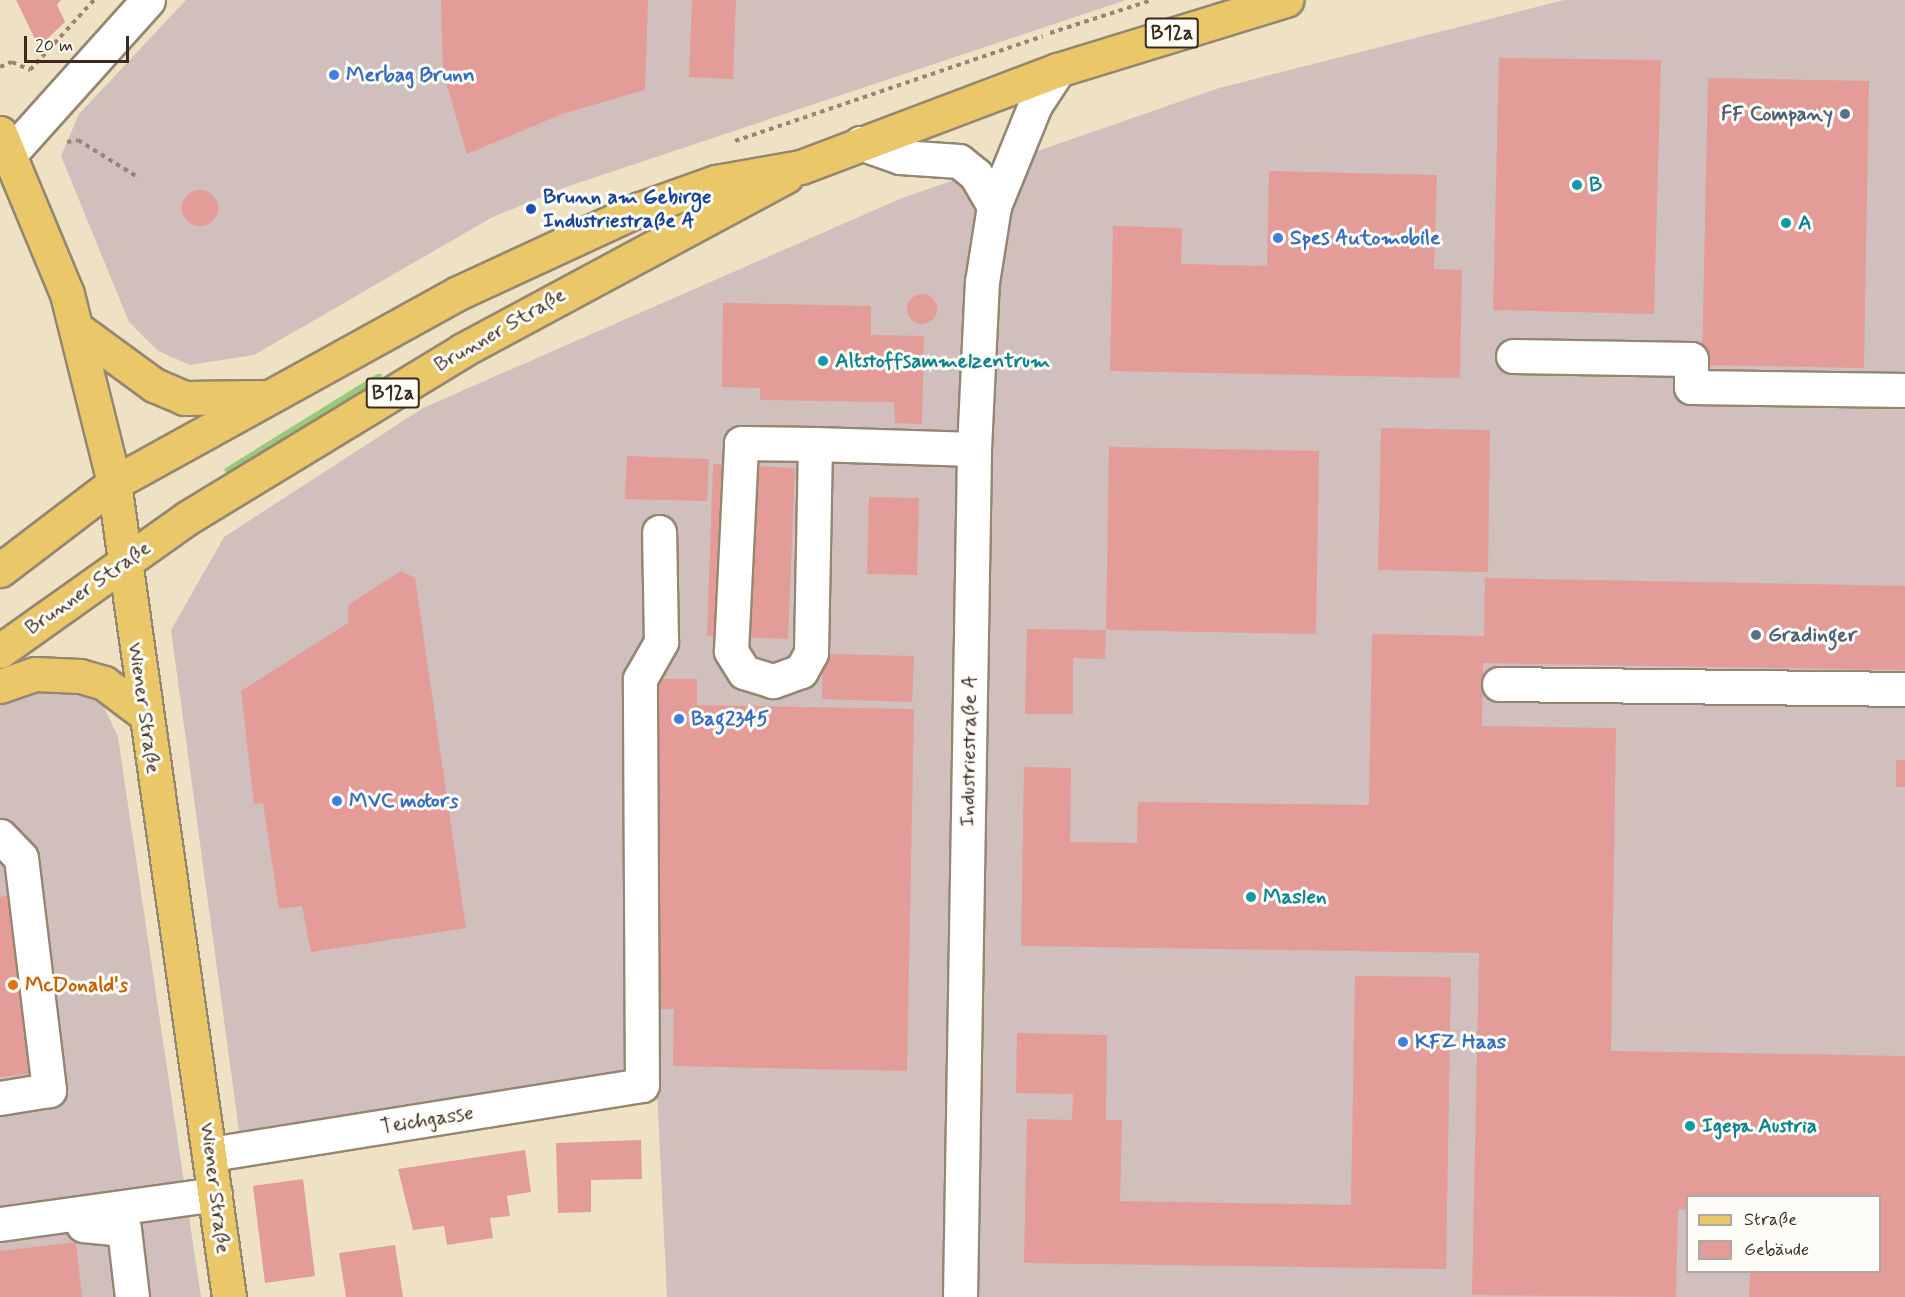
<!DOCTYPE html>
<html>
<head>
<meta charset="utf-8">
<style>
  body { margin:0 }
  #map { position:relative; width:1905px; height:1297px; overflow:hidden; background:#efe2c4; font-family:Mynerve,sans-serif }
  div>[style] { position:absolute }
  .industrial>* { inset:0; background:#d1bfbd }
  .green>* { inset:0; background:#99ca7a }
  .building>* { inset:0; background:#e39c97 }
  .round { border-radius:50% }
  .path>* { height:4px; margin-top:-2px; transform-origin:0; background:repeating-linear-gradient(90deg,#958671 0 4.5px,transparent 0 9px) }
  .roads { filter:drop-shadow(2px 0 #958671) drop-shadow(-2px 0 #958671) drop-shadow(0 2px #958671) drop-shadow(0 -2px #958671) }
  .minor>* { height:33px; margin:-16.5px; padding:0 16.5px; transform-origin:16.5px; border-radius:16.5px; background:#fff }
  .major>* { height:33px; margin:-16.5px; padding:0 16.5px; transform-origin:16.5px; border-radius:16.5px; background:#eac769 }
  .dots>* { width:16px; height:16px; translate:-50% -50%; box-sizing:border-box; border:3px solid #fdfcf7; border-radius:50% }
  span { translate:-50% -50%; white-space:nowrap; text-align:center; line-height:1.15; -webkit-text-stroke:6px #fdfcf7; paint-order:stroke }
  .shield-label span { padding:2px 4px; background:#fdfcf7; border:2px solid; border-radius:4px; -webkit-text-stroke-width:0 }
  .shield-label { font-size:20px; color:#3b2a1e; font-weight:700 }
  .shop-label { font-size:21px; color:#366cbe; font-weight:700 }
  .left { translate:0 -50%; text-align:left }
  .service-label { font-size:21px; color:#4e5e75; font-weight:700 }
  .right { translate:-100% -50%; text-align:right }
  .culture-label { font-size:21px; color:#0d838f; font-weight:700 }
  .transit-label { font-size:21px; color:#164399; font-weight:700 }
  .street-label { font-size:21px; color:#3b2a1e }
  .food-label { font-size:21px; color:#c56008; font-weight:700 }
  .legend { position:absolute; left:1686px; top:1195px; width:195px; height:78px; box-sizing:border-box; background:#fdfcf7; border:2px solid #afa8a0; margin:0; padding:8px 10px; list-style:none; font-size:18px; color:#3b2a1e }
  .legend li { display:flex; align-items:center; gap:12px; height:30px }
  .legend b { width:30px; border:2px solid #afa8a0 }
  .scale { position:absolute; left:24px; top:36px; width:105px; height:27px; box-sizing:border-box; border:3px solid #3b2a1e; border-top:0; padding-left:8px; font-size:18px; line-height:21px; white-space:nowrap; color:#3b2a1e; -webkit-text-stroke:4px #fdfcf7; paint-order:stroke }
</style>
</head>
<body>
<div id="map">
  <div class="industrial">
    <div style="clip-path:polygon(186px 0,1126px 0,563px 188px,491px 218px,254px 355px,190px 365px,158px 351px,129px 322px,61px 156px,79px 114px)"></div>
    <div style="clip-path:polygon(evenodd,1564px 0,1905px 0,1905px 1297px,667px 1297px,656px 1071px,240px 1138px,171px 630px,224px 537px,423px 408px,902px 198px,1219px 88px,1564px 0,1688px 1196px,1880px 1196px,1880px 1272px,1688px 1272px,1688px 1196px)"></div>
    <div style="clip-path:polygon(38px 689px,79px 689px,104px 707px,118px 737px,201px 1297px,0 1297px,0 704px)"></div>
  </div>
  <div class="green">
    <div style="clip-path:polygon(377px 374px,382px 374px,382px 382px,229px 478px,224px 469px)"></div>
  </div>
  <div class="building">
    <div style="clip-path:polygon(16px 0,61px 0,57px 5px,65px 22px,39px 47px)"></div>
    <div style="clip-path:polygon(441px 0,648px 0,645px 90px,562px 114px,467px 154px,443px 72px)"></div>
    <div style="clip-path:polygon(692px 0,736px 0,733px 79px,689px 77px)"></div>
    <div style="clip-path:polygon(1499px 58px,1661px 60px,1654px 314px,1493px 310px)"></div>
    <div style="clip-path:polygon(1708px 78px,1869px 81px,1864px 368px,1702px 365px)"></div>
    <div style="clip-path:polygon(1269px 171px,1437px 175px,1434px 269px,1462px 270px,1460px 378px,1110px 371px,1113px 226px,1182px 228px,1181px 264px,1267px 266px)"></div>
    <div class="round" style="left:182px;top:190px;width:36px;height:36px"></div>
    <div class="round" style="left:907px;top:294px;width:30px;height:30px"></div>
    <div style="clip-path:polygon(723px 303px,871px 306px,871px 335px,924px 336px,922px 424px,895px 423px,894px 402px,760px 400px,760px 388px,722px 387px)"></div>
    <div style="clip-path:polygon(1381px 428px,1490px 430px,1488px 572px,1378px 570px)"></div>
    <div style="clip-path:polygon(1109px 447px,1319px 451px,1316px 634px,1106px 630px)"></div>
    <div style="clip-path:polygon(627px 456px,709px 459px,707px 501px,625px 499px)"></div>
    <div style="clip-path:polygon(713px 464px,795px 468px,788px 639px,707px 636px)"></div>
    <div style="clip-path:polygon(869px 497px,919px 498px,917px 575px,867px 574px)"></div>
    <div style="clip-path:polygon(401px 571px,415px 578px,466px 928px,311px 952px,302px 906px,279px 909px,263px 803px,254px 804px,241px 691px,348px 623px,348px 605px)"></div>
    <div style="clip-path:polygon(1485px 578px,1905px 586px,1905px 670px,1483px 663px,1482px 726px,1616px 728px,1611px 1051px,1905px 1056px,1905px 1297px,1749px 1297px,1750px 1272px,1880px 1272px,1880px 1196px,1688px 1196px,1688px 1210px,1678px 1209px,1676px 1297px,1472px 1295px,1479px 953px,1021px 946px,1024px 767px,1071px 768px,1070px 842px,1137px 843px,1138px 802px,1369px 805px,1372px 634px,1484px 636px)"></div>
    <div style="clip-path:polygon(1027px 629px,1106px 630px,1105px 659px,1073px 658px,1073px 714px,1025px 714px)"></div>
    <div style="clip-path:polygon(823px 654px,914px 656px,912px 702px,822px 699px)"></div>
    <div style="clip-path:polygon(659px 679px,697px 679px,697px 705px,914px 709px,907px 1071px,673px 1066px,674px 1009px,653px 1009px)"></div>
    <div style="clip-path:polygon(1896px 760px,1905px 760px,1905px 787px,1896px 787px)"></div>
    <div style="clip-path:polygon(15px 894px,35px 1073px,0 1077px,0 897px)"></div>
    <div style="clip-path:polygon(1355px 976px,1451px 977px,1446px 1269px,1024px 1263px,1027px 1119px,1072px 1120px,1073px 1094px,1016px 1093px,1017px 1033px,1107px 1035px,1106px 1120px,1122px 1120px,1120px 1201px,1351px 1205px)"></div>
    <div style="clip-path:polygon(641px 1140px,642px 1179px,591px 1180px,591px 1212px,558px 1213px,556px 1143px)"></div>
    <div style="clip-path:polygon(525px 1150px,531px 1192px,507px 1196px,510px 1216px,490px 1218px,493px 1238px,447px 1245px,444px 1226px,413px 1230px,398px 1169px)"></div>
    <div style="clip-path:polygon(303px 1179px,315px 1276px,265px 1283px,253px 1186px)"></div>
    <div style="clip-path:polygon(76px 1242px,82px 1297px,0 1297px,0 1251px)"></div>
    <div style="clip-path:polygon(395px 1245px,403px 1297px,346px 1297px,339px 1253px)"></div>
  </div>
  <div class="path">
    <div style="left:1050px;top:33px;width:107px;rotate:-17.9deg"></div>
    <div style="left:0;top:67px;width:13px;rotate:-23deg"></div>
    <div style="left:12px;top:62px;width:20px;rotate:24deg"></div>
    <div style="left:30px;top:70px;width:95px;rotate:-47.6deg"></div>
    <div style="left:735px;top:141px;width:325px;rotate:-18.8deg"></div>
    <div style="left:67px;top:142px;width:11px;rotate:-10deg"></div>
    <div style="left:78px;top:140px;width:72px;rotate:31.9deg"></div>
  </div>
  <div class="roads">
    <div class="minor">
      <div style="left:860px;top:143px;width:42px;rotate:19.3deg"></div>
      <div style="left:900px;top:157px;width:59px;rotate:3.9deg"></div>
      <div style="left:959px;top:161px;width:22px;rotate:39deg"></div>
      <div style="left:976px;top:175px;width:36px;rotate:60deg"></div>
      <div style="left:9px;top:155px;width:208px;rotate:-48.1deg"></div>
      <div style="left:1513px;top:356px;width:178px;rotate:1deg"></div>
      <div style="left:1691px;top:359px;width:28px;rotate:90deg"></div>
      <div style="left:1691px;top:387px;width:214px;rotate:0.8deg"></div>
      <div style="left:815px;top:444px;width:209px;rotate:91.1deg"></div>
      <div style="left:811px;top:653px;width:21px;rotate:119deg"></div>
      <div style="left:801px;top:671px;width:30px;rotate:160deg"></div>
      <div style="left:773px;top:681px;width:30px;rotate:-163deg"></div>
      <div style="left:744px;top:672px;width:25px;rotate:-122deg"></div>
      <div style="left:731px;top:651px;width:208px;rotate:-87.2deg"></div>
      <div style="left:741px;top:443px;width:74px;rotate:0.8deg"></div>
      <div style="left:815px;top:444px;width:159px;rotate:1.8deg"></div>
      <div style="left:1499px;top:684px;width:406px;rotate:0.7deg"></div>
      <div style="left:0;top:836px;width:30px;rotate:46deg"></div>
      <div style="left:21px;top:858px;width:234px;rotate:83.1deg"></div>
      <div style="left:49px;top:1090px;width:50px;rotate:170.7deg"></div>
      <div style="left:211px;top:1154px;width:436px;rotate:-9.1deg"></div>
      <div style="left:642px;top:1085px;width:406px;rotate:-90.3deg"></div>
      <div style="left:640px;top:679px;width:43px;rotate:-60.4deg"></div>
      <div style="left:661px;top:642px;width:110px;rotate:-91deg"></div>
      <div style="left:0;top:1224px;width:217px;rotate:-7.9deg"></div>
      <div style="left:83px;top:1225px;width:41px;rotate:5.6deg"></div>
      <div style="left:124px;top:1229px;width:68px;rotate:83.3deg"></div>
      <div style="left:960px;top:1297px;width:848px;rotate:-89.05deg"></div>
      <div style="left:974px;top:449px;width:167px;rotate:-87.3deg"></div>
      <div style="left:982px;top:282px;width:77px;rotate:-81deg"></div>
      <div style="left:994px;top:206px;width:109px;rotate:-67.9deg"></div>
      <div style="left:1035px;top:105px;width:42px;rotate:-56.7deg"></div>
    </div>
    <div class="major">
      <div style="left:0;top:133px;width:174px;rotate:67.4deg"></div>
      <div style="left:67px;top:294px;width:195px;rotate:76deg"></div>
      <div style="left:114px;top:483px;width:822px;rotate:81.96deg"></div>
      <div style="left:76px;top:328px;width:97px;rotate:36.2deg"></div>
      <div style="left:154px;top:385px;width:33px;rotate:23deg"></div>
      <div style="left:184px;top:398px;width:76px;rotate:-0.8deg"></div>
      <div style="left:0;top:570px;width:143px;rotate:-37.3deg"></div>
      <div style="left:114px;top:483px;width:391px;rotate:-28.9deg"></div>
      <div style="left:456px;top:294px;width:203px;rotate:-24.8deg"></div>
      <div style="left:640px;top:209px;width:81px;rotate:-19.6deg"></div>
      <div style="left:716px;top:182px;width:86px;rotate:-10deg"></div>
      <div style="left:801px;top:167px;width:275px;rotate:-20.7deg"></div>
      <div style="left:1058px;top:70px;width:239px;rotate:-17.1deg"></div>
      <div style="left:0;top:651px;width:229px;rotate:-35.4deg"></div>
      <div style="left:187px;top:518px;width:323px;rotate:-31.3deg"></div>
      <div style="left:463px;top:350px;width:367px;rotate:-28.3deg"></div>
      <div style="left:0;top:686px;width:37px;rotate:-19deg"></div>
      <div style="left:35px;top:674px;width:45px;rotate:2.5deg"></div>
      <div style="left:80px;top:676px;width:25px;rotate:16deg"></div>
      <div style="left:104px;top:683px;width:51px;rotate:37.1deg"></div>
    </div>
  </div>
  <div class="dots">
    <div style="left:334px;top:75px;background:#3f7fe0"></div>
    <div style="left:1845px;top:114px;background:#5c6f8a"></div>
    <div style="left:1577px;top:185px;background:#0f9aa8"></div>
    <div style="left:531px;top:209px;background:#1a4fb4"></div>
    <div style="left:1786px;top:223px;background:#0f9aa8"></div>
    <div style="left:1278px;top:238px;background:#3f7fe0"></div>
    <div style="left:823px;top:361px;background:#0f9aa8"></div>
    <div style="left:1756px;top:635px;background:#5c6f8a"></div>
    <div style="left:679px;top:719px;background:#3f7fe0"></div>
    <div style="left:337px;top:801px;background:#3f7fe0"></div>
    <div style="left:1251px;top:897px;background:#0f9aa8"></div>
    <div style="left:13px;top:985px;background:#e8710a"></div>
    <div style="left:1403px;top:1042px;background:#3f7fe0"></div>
    <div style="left:1690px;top:1126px;background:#0f9aa8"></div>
  </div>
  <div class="shield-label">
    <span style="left:1172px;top:33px">B12a</span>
    <span style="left:393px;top:393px">B12a</span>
  </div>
  <div class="shop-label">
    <span class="left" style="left:346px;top:75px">Merbag Brunn</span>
    <span class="left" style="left:1290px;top:238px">Spes Automobile</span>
    <span class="left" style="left:691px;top:719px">Bag2345</span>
    <span class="left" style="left:349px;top:801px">MVC motors</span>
    <span class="left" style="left:1415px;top:1042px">KFZ Haas</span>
  </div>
  <div class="service-label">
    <span class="right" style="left:1833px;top:114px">FF Company</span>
    <span class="left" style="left:1768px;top:635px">Gradinger</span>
  </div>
  <div class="culture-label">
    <span class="left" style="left:1589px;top:185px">B</span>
    <span class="left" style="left:1798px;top:223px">A</span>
    <span class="left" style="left:835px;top:361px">Altstoffsammelzentrum</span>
    <span class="left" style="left:1263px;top:897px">Maslen</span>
    <span class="left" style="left:1702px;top:1126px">Igepa Austria</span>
  </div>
  <div class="transit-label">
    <span class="left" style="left:543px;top:209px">Brunn am Gebirge<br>Industriestraße A</span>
  </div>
  <div class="street-label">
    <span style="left:500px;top:330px;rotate:-30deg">Brunner Straße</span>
    <span style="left:88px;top:588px;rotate:-35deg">Brunner Straße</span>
    <span style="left:144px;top:708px;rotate:82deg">Wiener Straße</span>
    <span style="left:969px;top:751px;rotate:-89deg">Industriestraße A</span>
    <span style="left:427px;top:1120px;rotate:-9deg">Teichgasse</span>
    <span style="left:215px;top:1188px;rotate:83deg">Wiener Straße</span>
  </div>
  <div class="food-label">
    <span class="left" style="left:25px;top:985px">McDonald's</span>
  </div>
  <ul class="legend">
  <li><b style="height:8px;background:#eac769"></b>Straße</li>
  <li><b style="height:16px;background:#e39c97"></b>Gebäude</li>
  </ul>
  <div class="scale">20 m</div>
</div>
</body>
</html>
